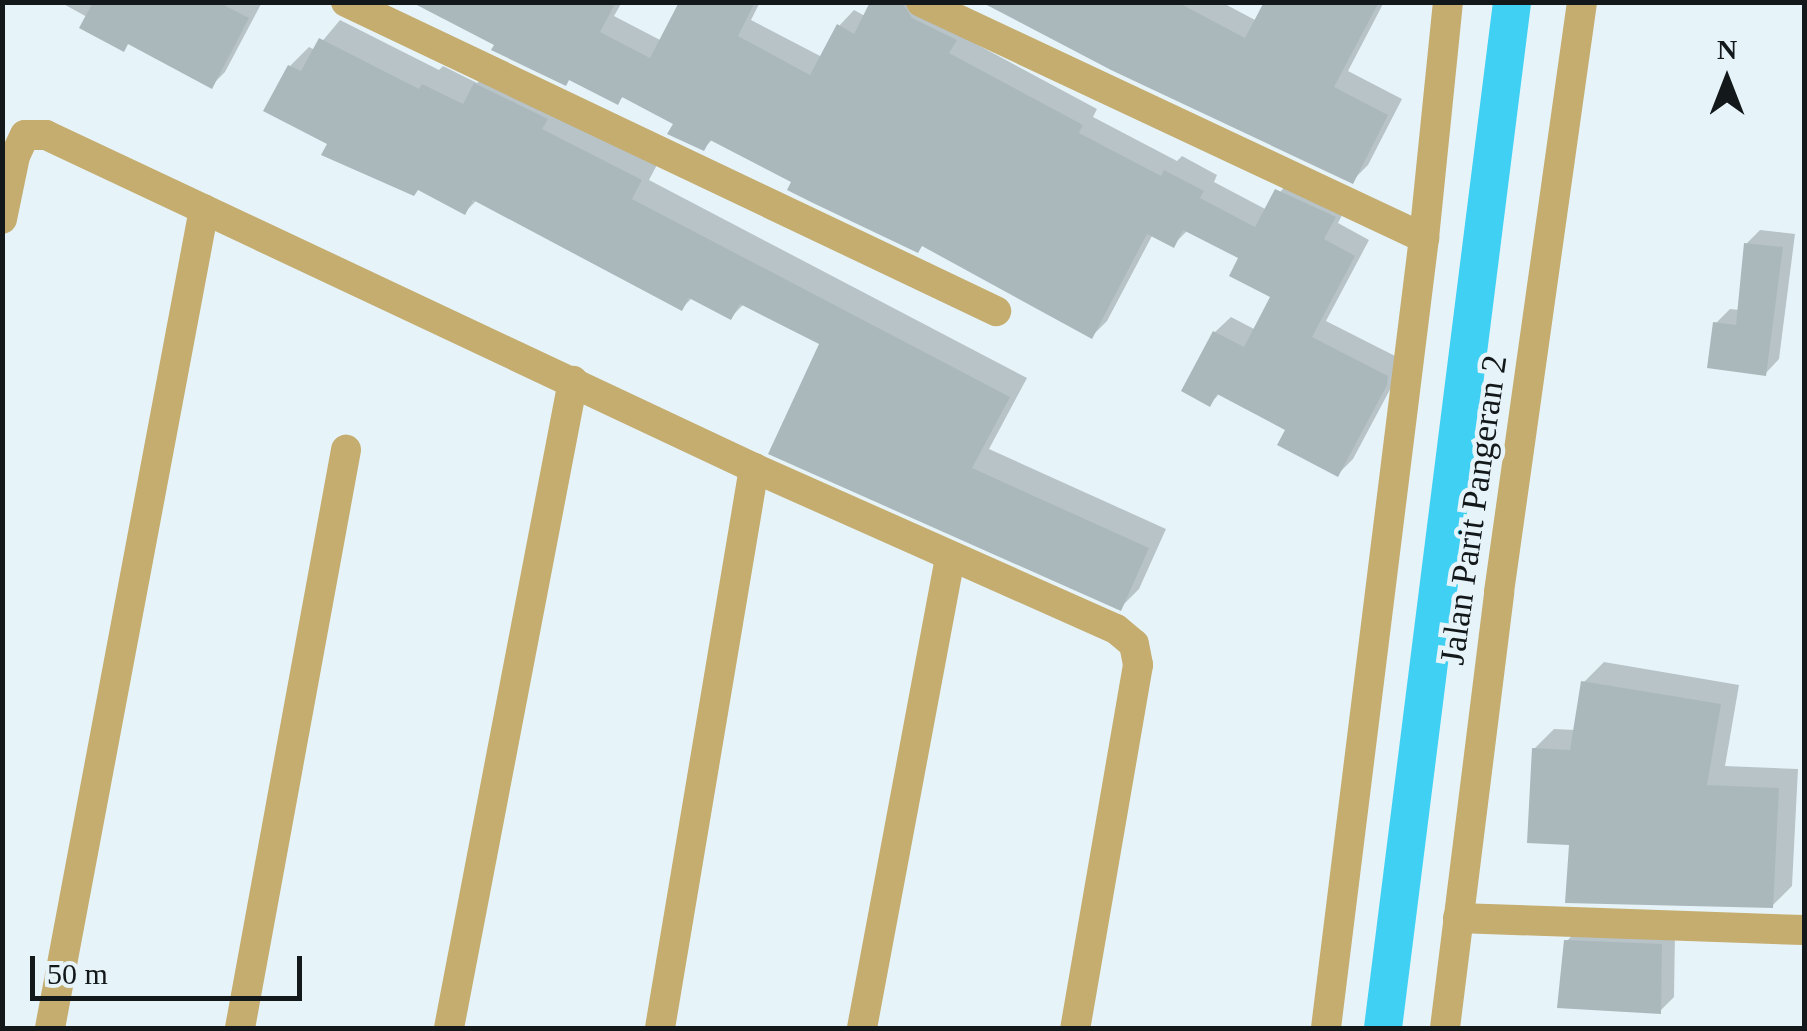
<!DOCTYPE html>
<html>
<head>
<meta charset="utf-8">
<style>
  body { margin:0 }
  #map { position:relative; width:1807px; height:1031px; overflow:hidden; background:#e6f4f9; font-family:"Times New Roman",serif }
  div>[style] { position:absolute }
  .shadow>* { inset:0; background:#0003 }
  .canal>* { height:38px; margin:-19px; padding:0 19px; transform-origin:19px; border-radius:19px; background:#40d0f3 }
  .building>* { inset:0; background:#aab8bc }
  .minor>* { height:30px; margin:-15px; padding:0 15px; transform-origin:15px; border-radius:15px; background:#c5ac6f }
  span { translate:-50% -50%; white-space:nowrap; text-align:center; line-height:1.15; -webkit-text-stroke:9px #e6f4f9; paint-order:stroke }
  .street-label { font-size:35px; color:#13181a }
  .frame { position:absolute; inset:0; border:5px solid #13181a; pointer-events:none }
  .north { position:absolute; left:1677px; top:30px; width:100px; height:100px; -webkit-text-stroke:8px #e6f4f9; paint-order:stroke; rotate:0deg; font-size:28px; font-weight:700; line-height:40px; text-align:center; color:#13181a }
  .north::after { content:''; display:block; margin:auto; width:35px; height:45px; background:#13181a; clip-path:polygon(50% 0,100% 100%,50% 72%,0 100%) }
  .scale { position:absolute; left:30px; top:956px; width:272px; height:45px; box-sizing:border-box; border:5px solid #13181a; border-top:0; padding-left:12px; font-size:30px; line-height:35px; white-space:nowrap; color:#13181a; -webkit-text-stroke:8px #e6f4f9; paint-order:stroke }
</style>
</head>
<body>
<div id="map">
  <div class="shadow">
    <div style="clip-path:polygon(60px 2px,258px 2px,261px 4px,225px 72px,211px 86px)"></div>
    <div style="clip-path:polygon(419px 2px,622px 2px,614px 16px,662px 41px,681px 2px,760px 2px,751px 20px,822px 57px,839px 26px,854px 10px,865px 16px,872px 2px,932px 2px,963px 37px,1097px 109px,1093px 117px,1177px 161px,1182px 156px,1217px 175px,1214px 182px,1267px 210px,1293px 175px,1349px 201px,1338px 223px,1369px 240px,1326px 321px,1403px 360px,1402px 367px,1353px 459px,1338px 474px,1288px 429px,1220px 393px,1210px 404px,1215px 332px,1231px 317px,1256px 330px,1274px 296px,1242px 257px,1188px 230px,1173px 245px,1153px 234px,1107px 321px,1092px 336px,924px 244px,918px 250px,713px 139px,704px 148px,676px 123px,624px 96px,617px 102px)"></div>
    <div style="clip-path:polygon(981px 2px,1221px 2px,1257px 21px,1267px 2px,1384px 2px,1348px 71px,1402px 99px,1368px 165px,1352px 181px)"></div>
    <div style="clip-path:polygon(340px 20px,439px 70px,443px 66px,477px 83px,494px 66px,659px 161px,649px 180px,1027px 378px,989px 449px,1166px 529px,1139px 589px,1120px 608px,822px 343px,744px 304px,731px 317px,693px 297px,682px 308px,477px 200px,465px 212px,330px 143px,290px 66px,309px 47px,315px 50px)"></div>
    <div style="clip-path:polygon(1760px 230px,1795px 234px,1779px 359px,1765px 374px,1716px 323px,1730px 309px,1740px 310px,1746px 244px)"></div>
    <div style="clip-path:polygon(1604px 662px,1739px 685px,1725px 766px,1798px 769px,1792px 886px,1772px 906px,1572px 842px,1534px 749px,1554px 729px,1576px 730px,1584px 682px)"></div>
    <div style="clip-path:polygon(1580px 927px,1675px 931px,1674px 997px,1660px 1011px,1566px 942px)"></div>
  </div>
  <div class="canal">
    <div style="left:1383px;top:1028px;width:1034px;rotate:-82.83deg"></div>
  </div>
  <div class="building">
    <div style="clip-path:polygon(93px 2px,218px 2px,249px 18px,212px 89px,128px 44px,124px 52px,79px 28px)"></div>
    <div style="clip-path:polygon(411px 2px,616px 2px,600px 32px,650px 58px,679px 2px,755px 2px,738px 36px,810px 75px,837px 24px,854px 34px,870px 2px,902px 2px,912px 18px,957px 40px,949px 53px,1083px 125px,1079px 133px,1161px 176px,1164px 170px,1204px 191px,1200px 198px,1255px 227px,1275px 189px,1336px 217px,1324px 239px,1355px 256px,1312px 337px,1388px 376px,1387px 385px,1338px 477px,1277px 445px,1285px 430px,1217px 394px,1210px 407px,1181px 391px,1213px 331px,1244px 347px,1270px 297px,1229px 276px,1238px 258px,1183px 230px,1174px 248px,1147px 234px,1092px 339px,922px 246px,918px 253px,813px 203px,787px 190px,791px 182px,710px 140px,704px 151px,667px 134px,673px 124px,622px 97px,618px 105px,569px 80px,566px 86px,491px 50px,494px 45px)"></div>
    <div style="clip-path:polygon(981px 2px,1177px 2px,1245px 38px,1264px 2px,1379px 2px,1334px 87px,1388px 115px,1353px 184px,1111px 70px)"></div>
    <div style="clip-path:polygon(319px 38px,419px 89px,422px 84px,463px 104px,474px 83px,548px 119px,542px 129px,642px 180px,632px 199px,1010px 397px,972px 468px,1149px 548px,1121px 611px,768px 454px,819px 344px,740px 304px,731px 320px,689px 298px,682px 311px,473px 200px,465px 215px,418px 190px,414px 196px,321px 155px,327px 144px,263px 111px,288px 65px,301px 71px)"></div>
    <div style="clip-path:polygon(1744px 243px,1783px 247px,1766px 376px,1707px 368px,1713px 322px,1736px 325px)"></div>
    <div style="clip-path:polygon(1581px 681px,1721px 704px,1707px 785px,1779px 788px,1773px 908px,1565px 903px,1569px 845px,1527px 843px,1532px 748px,1570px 750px)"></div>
    <div style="clip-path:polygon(1564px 940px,1662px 944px,1661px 1014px,1557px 1008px)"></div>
  </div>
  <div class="minor">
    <div style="left:346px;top:2px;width:720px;rotate:25.43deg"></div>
    <div style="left:921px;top:2px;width:556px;rotate:25.14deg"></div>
    <div style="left:2px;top:219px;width:64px;rotate:-78.3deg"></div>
    <div style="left:15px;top:156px;width:23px;rotate:-65deg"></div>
    <div style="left:25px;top:135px;width:21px"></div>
    <div style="left:46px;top:135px;width:782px;rotate:25.19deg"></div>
    <div style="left:754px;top:468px;width:396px;rotate:24deg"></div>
    <div style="left:1116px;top:629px;width:23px;rotate:40deg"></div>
    <div style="left:1134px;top:644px;width:21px;rotate:79deg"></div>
    <div style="left:1138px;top:665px;width:368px;rotate:99.8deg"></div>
    <div style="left:1458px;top:918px;width:346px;rotate:2deg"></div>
    <div style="left:50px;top:1028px;width:833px;rotate:-79.35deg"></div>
    <div style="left:240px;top:1028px;width:588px;rotate:-79.61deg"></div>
    <div style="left:449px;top:1028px;width:659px;rotate:-79.15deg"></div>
    <div style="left:660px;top:1028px;width:568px;rotate:-80.47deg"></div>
    <div style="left:862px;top:1028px;width:479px;rotate:-79.4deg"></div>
    <div style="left:1326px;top:1028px;width:796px;rotate:-82.93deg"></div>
    <div style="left:1424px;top:238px;width:237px;rotate:-84.2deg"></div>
    <div style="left:1445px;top:1028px;width:439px;rotate:-82.9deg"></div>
    <div style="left:1499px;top:592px;width:596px;rotate:-81.99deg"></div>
  </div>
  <div class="street-label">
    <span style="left:1474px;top:510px;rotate:-82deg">Jalan Parit Pangeran 2</span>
  </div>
  <div class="frame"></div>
  <div class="north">N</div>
  <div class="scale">50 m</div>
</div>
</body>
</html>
